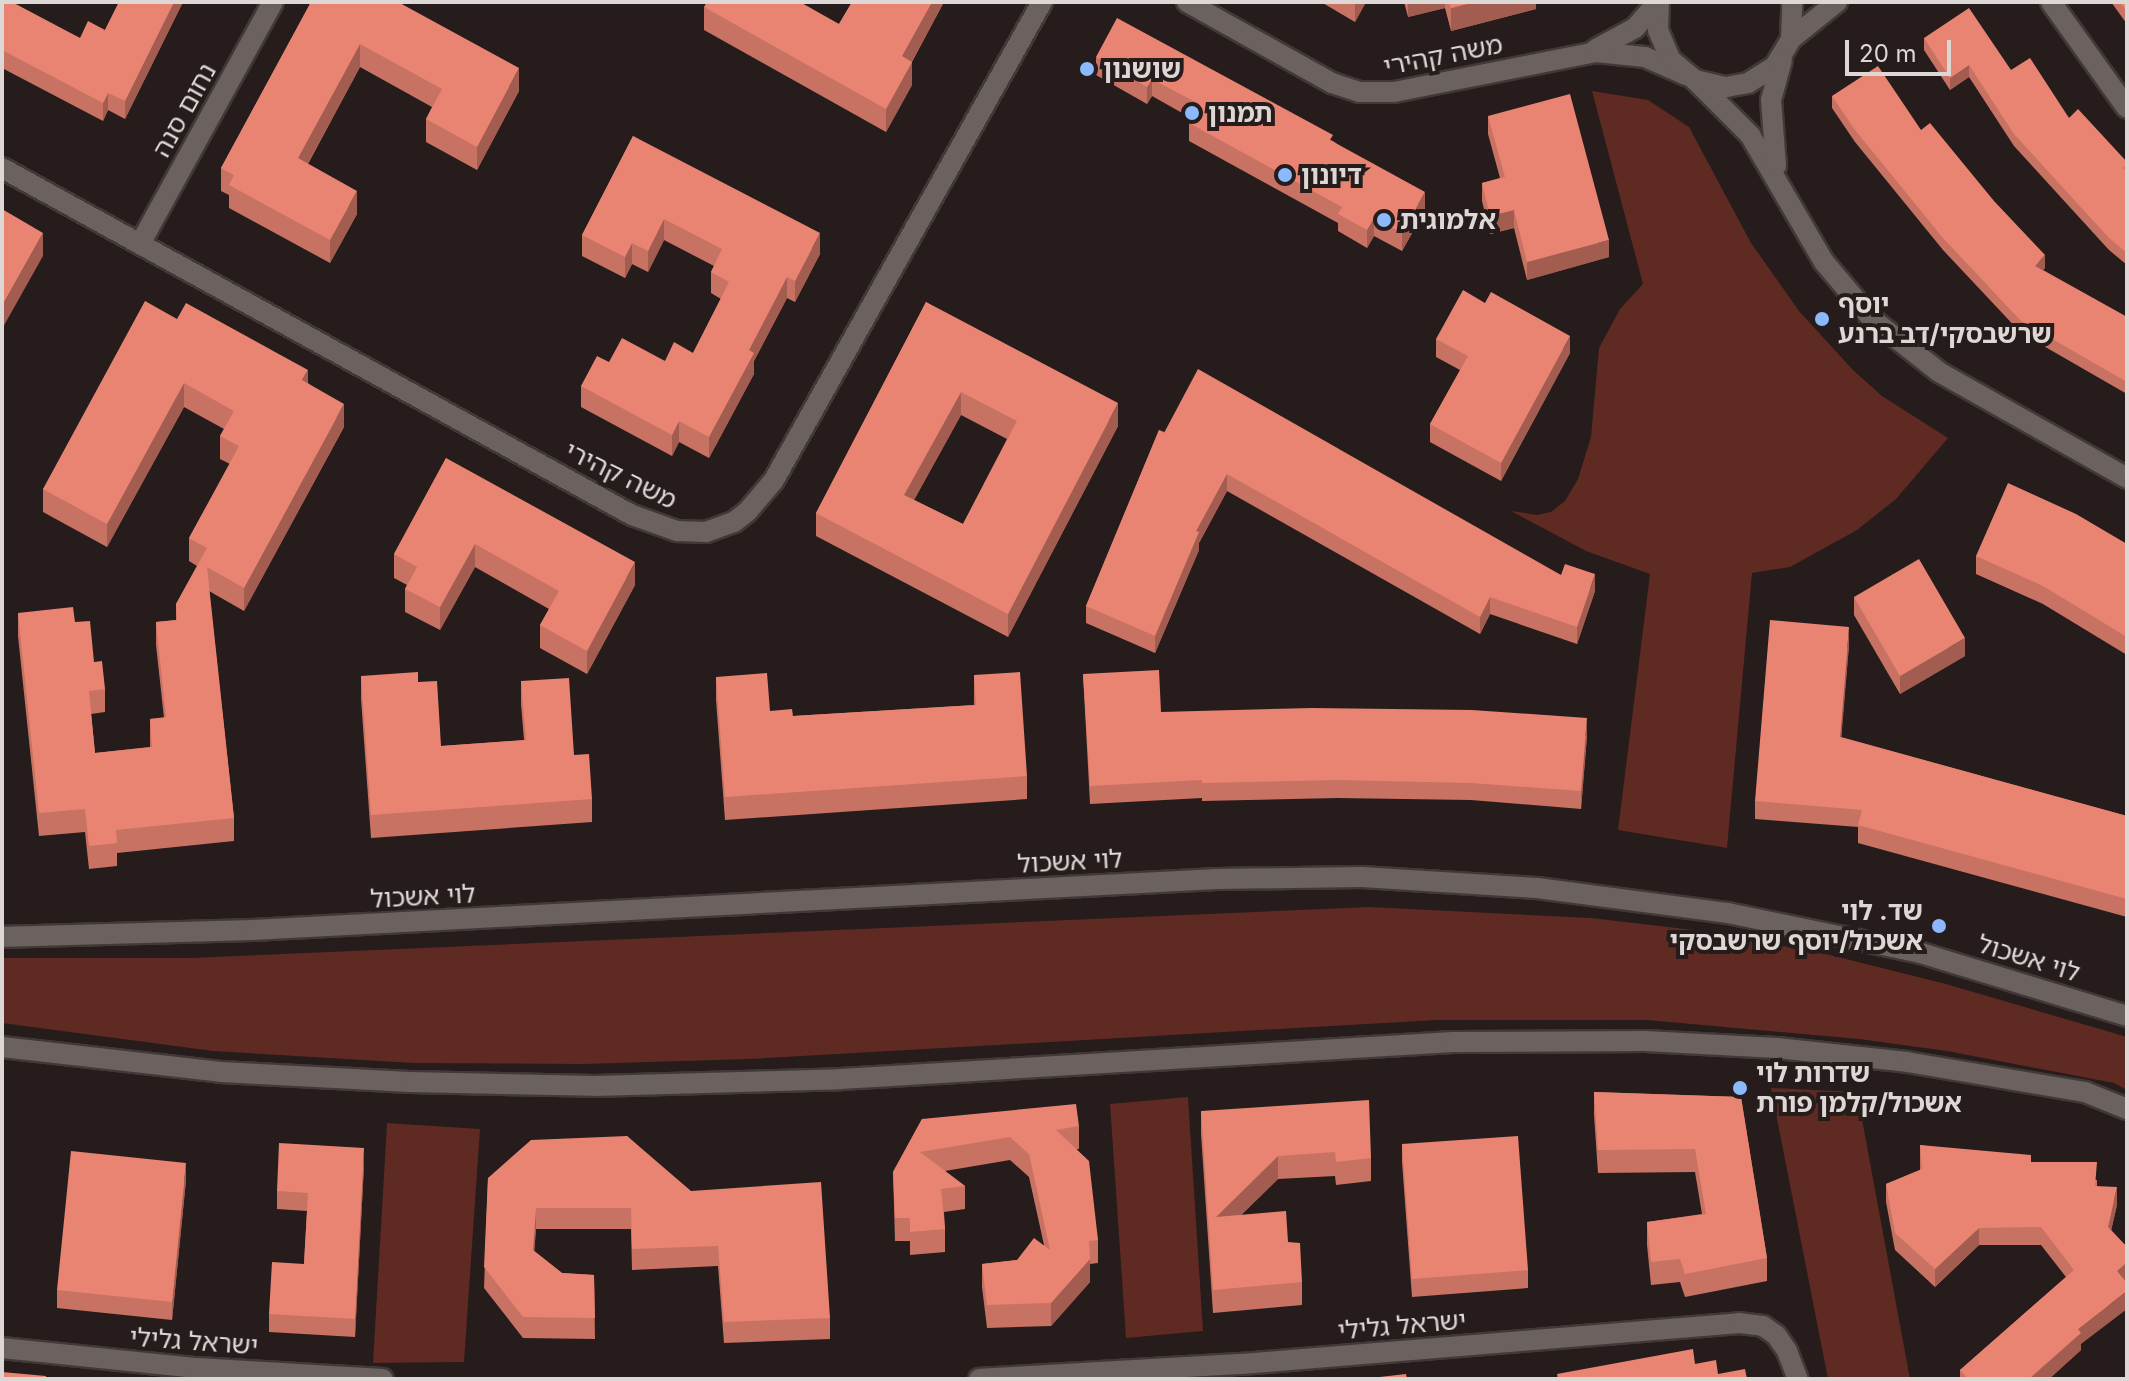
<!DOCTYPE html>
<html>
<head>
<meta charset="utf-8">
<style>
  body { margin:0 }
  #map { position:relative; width:2129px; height:1381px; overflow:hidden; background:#251c1b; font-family:Inter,"Noto Sans Hebrew",sans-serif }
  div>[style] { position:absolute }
  .green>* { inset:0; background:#5f2a21 }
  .roads { filter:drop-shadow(2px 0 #403938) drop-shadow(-2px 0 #403938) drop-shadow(0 2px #403938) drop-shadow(0 -2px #403938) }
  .minor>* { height:20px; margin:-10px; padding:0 10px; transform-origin:10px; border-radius:10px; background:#6b615e }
  .wall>* { inset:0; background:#c87263 }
  .shaded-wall>* { inset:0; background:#a35c50 }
  .building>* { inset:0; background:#e98473 }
  .dots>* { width:22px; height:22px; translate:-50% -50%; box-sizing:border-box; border:4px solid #251c1b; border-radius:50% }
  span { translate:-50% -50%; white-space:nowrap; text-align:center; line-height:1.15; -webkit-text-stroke:8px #251c1b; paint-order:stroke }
  .street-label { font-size:26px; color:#ddd7d6 }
  .poi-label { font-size:26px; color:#ddd7d6; font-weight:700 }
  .left { translate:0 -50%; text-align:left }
  .right { translate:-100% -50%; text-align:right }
  .frame { position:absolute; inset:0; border:4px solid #ddd7d6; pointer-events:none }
  .scale { position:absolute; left:1845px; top:40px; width:106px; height:36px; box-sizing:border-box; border:4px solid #ddd7d6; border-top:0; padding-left:10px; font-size:24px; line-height:28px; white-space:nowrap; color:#ddd7d6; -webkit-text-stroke:6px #251c1b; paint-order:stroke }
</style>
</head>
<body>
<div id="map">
  <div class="green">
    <div style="clip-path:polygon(1592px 91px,1648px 100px,1689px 127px,1751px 243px,1799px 311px,1853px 370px,1882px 396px,1948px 438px,1896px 499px,1857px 530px,1790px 567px,1752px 573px,1727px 848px,1618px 830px,1650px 574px,1586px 551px,1511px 511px,1537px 515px,1551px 512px,1565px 501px,1578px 479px,1591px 437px,1599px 348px,1620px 309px,1643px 284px)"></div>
    <div style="clip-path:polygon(1369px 907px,1591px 918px,1711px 932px,1830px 955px,1946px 984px,2127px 1037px,2127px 1090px,2114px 1083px,1947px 1051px,1859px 1039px,1647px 1020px,1437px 1020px,750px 1059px,583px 1064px,413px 1063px,213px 1051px,2px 1023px,2px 958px,190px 958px)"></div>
    <div style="clip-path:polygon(1771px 1088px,1857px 1092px,1910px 1379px,1828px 1379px)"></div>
    <div style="clip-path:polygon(1188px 1097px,1203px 1331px,1126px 1338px,1110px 1104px)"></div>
    <div style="clip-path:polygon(387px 1123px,480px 1129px,464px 1362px,373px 1363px)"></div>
  </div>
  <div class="roads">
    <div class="minor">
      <div style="left:1187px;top:2px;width:166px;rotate:29.2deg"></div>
      <div style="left:1332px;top:83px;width:28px;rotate:18deg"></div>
      <div style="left:1359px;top:92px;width:35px"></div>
      <div style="left:1394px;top:92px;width:206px;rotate:-11.2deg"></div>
      <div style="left:1596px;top:52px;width:49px;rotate:5.8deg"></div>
      <div style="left:1645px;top:57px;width:45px;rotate:23.7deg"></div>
      <div style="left:1659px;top:2px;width:28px;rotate:92deg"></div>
      <div style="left:1658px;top:30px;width:33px;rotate:67deg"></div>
      <div style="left:1671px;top:60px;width:31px;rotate:40deg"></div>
      <div style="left:1695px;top:80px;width:32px;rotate:13deg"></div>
      <div style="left:1726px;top:87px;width:22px;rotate:-10deg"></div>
      <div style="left:1748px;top:83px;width:32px;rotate:-32deg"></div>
      <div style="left:1775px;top:66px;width:31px;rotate:-59deg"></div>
      <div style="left:1791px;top:39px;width:37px;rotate:-88deg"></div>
      <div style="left:2051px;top:2px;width:130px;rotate:54.4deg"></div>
      <div style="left:1791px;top:39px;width:59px;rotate:-38.8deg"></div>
      <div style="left:1596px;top:49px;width:44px;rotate:-28.3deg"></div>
      <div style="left:1635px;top:28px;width:35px;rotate:-49deg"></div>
      <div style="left:1695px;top:80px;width:78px;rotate:45deg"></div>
      <div style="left:1750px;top:135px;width:147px;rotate:59.8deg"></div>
      <div style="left:1824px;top:262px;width:75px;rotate:49.9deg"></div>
      <div style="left:1872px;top:319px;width:85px;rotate:38.3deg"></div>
      <div style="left:1939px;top:372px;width:216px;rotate:29.4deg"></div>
      <div style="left:1776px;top:166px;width:66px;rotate:-94.3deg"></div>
      <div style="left:1771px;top:100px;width:41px;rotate:-74.6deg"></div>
      <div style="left:2px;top:168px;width:719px;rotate:28.85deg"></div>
      <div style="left:632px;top:515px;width:48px;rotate:19.6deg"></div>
      <div style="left:677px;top:531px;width:29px;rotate:2deg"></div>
      <div style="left:706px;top:532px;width:30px;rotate:-20deg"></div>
      <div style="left:734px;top:522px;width:16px;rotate:-38deg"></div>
      <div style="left:747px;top:512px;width:42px;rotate:-49.8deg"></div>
      <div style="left:774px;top:480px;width:548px;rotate:-60.72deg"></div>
      <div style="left:140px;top:244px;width:276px;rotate:-61.2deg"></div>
      <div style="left:2px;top:937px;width:250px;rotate:-1.6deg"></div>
      <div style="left:252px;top:930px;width:966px;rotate:-3.03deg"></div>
      <div style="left:1217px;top:879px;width:145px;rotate:-0.8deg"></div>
      <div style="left:1362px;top:877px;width:175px;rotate:3.6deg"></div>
      <div style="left:1537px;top:888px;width:193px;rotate:7.5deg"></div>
      <div style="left:1728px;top:913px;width:197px;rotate:11.7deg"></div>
      <div style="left:1921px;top:953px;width:215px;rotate:17deg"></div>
      <div style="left:2px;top:1047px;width:220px;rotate:6.5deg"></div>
      <div style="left:221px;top:1072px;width:189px;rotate:3deg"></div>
      <div style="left:410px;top:1082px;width:185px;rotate:1.2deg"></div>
      <div style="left:595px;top:1086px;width:246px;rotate:-1.6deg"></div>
      <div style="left:841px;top:1079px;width:613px;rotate:-3.46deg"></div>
      <div style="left:1453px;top:1042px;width:192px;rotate:-0.3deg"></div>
      <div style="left:1645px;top:1041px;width:132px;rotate:3deg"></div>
      <div style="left:1777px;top:1048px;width:131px;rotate:6.1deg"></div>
      <div style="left:1907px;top:1062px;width:181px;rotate:9.6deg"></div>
      <div style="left:2085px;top:1092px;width:45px;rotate:22deg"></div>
      <div style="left:2px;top:1348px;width:196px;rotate:5.9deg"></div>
      <div style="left:197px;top:1368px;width:186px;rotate:3.4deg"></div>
      <div style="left:979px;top:1379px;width:263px;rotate:-3.3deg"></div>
      <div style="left:1242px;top:1364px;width:499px;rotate:-4.7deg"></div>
      <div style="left:1739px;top:1323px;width:24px;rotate:7deg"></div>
      <div style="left:1763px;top:1326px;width:16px;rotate:35deg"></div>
      <div style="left:1776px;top:1335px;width:19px;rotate:55deg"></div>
      <div style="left:1787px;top:1351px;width:30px;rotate:69deg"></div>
    </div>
  </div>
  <div class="wall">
    <div style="clip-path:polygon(2px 2px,80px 38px,105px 30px,119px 2px,183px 2px,125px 119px,108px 110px,103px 121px,2px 68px)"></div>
    <div style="clip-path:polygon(311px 2px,519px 91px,477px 170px,426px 142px,426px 119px,432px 107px,360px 67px,308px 164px,357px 214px,330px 263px,229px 208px,229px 195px,221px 191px,221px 168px)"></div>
    <div style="clip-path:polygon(852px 2px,944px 2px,912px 62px,912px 85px,886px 132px,704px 30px,704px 7px,839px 24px)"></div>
    <div style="clip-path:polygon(1321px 2px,1366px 2px,1355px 22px)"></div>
    <div style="clip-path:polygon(1404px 2px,1536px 2px,1536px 9px,1451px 31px,1445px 8px,1408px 17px)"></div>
    <div style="clip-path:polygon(2111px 2px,2127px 2px,2127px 24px)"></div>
    <div style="clip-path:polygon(1924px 38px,2011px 70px,2069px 118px,2127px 162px,2127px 265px,2109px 250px,2014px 146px,1969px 77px,1950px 90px,1924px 50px)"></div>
    <div style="clip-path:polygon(1096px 57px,1333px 141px,1425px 210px,1402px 251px,1374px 236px,1367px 248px,1338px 231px,1338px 223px,1189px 141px,1189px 123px,1191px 118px,1152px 96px,1147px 104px,1096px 75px)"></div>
    <div style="clip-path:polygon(1832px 96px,1921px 130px,2045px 268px,2043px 270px,2127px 317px,2127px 394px,2021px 333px,1943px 250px,1855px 142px,1832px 108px)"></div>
    <div style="clip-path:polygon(1488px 116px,1609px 257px,1527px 280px,1514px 228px,1490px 234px,1482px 201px,1482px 183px,1500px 178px,1488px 134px)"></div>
    <div style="clip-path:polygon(633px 136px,820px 254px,795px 302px,787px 298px,754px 361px,754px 374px,709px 458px,679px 442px,672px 456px,581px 407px,581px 386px,609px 362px,665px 361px,693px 353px,721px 299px,711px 293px,711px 272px,714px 266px,664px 240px,648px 272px,632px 264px,625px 278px,582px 256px,582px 235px)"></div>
    <div style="clip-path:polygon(evenodd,926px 302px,1118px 426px,1008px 637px,816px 536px,816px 513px,926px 302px,961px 415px,1007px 439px,963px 524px,914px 500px,961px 415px)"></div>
    <div style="clip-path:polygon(1485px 303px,1570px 353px,1501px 481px,1430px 442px,1430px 424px,1460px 370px,1436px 357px,1436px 339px)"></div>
    <div style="clip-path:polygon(177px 319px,308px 383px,344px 427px,244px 611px,209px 591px,234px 818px,234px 841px,117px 853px,117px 866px,89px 869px,85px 832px,39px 836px,18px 636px,18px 613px,75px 622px,105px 689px,105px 712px,91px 714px,95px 753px,150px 747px,150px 719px,164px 718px,156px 645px,156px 622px,176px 620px,176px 604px,197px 566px,189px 561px,189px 538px,230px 464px,220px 459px,220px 436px,224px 429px,184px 407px,107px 547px,43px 512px,43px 489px)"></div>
    <div style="clip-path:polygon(1159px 430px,1561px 575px,1595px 591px,1577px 644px,1490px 614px,1480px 634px,1227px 491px,1199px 543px,1199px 550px,1155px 653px,1086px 623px,1086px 606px)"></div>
    <div style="clip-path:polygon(446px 458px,635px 585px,587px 674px,540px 648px,540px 625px,549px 609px,475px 567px,440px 630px,405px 612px,405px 589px,407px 585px,394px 578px,394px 554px)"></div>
    <div style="clip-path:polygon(2127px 544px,2127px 655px,2043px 604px,1976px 574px,1976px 556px)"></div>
    <div style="clip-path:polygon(1854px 597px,1965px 656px,1900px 694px,1854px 615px)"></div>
    <div style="clip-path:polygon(1849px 645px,1841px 737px,2127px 816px,2127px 917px,1858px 843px,1858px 827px,1755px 819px,1755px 801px)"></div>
    <div style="clip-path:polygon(1083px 674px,1161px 712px,1587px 736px,1581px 809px,1471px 800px,1337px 798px,1202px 801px,1202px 798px,1090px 804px)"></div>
    <div style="clip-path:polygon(974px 675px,1027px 776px,1027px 799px,725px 820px,716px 700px,716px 677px,770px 711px,793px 716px,974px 705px)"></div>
    <div style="clip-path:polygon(361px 676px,418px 682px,441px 746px,524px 740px,521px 704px,521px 681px,574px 755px,592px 799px,592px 822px,371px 838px,361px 699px)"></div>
    <div style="clip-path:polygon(1594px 1092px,1741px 1097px,1767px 1258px,1767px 1281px,1685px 1297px,1680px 1282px,1651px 1285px,1647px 1245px,1647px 1222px,1702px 1214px,1695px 1172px,1598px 1173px,1594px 1115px)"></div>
    <div style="clip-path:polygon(1201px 1111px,1371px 1158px,1371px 1181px,1336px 1185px,1335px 1176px,1278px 1179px,1241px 1215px,1288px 1242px,1302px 1282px,1302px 1305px,1213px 1313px,1201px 1134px)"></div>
    <div style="clip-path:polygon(922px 1119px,1079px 1126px,1079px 1149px,1077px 1149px,1098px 1240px,1098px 1263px,1090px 1264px,1090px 1282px,1051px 1326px,987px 1328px,982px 1287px,982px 1264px,1017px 1260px,1044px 1245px,1029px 1177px,1010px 1160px,945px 1171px,965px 1186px,965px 1209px,944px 1212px,945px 1229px,945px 1252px,910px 1255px,910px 1241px,895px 1241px,893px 1172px)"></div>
    <div style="clip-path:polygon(627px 1136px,830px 1318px,830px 1339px,724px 1343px,718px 1266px,632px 1270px,631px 1229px,536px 1229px,534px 1251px,562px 1273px,594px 1275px,595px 1339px,523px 1338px,484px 1288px,488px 1178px)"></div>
    <div style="clip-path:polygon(1402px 1144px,1528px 1270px,1528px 1288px,1412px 1297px,1402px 1162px)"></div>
    <div style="clip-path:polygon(1920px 1145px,2031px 1162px,2097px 1180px,2097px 1186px,2117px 1205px,2111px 1230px,2127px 1247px,2127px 1280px,2081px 1344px,2081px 1350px,2049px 1379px,1960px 1379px,1960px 1370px,2066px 1277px,2041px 1245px,1979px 1245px,1935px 1287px,1895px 1250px,1886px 1202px,1886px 1184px,1920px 1170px)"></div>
    <div style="clip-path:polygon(364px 1165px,355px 1337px,269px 1332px,269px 1314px,304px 1264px,307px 1211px,277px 1209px,277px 1191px)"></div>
    <div style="clip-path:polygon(186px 1180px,172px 1320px,57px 1308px,57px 1290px)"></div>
  </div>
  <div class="shaded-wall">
    <div style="clip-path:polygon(174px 2px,183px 2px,125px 119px,125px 101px)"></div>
    <div style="clip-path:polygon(932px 2px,944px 2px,902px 79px,902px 56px)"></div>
    <div style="clip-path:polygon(1355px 2px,1366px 2px,1355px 22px)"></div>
    <div style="clip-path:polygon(1408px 2px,1445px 2px,1445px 8px,1408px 17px)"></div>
    <div style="clip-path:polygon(1475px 2px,1536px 2px,1536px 9px,1451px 31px,1451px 8px)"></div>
    <div style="clip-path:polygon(360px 44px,360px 67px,298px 181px,298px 158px)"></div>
    <div style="clip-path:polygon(912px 62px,912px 85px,886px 132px,886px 109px)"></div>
    <div style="clip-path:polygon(1969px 65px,1969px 77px,1950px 90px,1950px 78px)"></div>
    <div style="clip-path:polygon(519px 68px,519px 91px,477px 170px,477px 147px)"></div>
    <div style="clip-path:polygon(1152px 79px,1152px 96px,1147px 104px,1147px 87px)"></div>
    <div style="clip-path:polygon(108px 93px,108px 110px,103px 121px,103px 103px)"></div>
    <div style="clip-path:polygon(357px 191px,357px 214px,330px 263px,330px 240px)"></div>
    <div style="clip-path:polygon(1425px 192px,1425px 210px,1402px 251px,1402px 233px)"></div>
    <div style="clip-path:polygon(1514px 210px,1514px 228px,1490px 234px,1490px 216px)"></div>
    <div style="clip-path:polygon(1374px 218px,1374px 236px,1367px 248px,1367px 230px)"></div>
    <div style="clip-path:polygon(664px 219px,664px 240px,648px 272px,648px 251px)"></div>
    <div style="clip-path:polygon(43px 233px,43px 256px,2px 329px,2px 306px)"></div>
    <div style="clip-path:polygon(820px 233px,820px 254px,795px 302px,795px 281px)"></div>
    <div style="clip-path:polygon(1609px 240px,1609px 257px,1527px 280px,1527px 262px)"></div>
    <div style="clip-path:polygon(632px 243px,632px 264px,625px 278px,625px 257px)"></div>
    <div style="clip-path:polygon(2045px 255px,2045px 268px,2035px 278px,2035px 266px)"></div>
    <div style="clip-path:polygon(787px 277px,787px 298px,754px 361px,754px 374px,709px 458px,709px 437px,749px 350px)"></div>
    <div style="clip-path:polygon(1570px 336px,1570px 353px,1501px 481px,1501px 463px)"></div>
    <div style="clip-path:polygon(308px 370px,308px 393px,302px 380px)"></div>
    <div style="clip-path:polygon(184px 383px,184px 407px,107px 547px,107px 524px)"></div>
    <div style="clip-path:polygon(961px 392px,961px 415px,904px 518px,904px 495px)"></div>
    <div style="clip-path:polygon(1118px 403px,1118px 426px,1008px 637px,1008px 614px)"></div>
    <div style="clip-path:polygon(344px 404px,344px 427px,244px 611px,244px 588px)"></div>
    <div style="clip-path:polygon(679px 421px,679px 442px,672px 456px,672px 435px)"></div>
    <div style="clip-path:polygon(1227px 474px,1227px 491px,1199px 543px,1199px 550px,1155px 653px,1155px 636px,1196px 531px)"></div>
    <div style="clip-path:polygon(475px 544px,475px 567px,440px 630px,440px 607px)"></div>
    <div style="clip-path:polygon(635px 562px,635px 585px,587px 674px,587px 651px)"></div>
    <div style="clip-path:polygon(1595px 574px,1595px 591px,1577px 644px,1577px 627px)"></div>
    <div style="clip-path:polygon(1490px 597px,1490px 614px,1480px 634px,1480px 617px)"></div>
    <div style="clip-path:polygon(1849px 627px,1849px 645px,1840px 754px,1840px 737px)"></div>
    <div style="clip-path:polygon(1965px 638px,1965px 656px,1900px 694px,1900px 676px)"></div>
    <div style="clip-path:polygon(1587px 718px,1587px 736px,1581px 809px,1581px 791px)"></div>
    <div style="clip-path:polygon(364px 1148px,364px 1165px,355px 1337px,355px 1319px)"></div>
    <div style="clip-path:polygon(1278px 1156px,1278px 1179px,1216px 1240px,1216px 1217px)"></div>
    <div style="clip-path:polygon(186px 1163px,186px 1180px,172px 1320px,172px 1302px)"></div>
    <div style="clip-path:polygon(2117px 1187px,2117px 1205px,2108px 1245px,2108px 1227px)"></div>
    <div style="clip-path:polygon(536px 1208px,536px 1229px,533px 1271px,533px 1250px)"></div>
    <div style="clip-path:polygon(1979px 1228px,1979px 1245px,1935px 1287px,1935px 1269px)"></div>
    <div style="clip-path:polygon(1090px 1259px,1090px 1282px,1051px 1326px,1051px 1303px)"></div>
    <div style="clip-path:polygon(2127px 1262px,2127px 1280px,2117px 1289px,2117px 1271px)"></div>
    <div style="clip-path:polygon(2127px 1291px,2127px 1309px,2081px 1344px,2081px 1350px,2049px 1379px,2029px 1379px,2078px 1329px)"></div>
  </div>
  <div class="building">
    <div style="clip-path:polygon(2px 2px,12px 2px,80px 38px,88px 21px,105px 30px,119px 2px,174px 2px,125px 101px,108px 93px,103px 103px,2px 50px)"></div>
    <div style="clip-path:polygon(311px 2px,398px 2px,519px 68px,477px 147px,426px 119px,442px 89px,360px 44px,298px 158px,357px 191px,330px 240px,229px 185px,234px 175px,221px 168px)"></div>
    <div style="clip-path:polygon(707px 2px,800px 2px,839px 24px,852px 2px,932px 2px,902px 56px,912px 62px,886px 109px,704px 7px)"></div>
    <div style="clip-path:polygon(1449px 2px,1475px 2px,1451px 8px)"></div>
    <div style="clip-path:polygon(2120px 2px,2127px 2px,2127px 12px)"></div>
    <div style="clip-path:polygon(1969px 8px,2011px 70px,2030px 58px,2069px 118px,2078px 109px,2127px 162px,2127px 164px,2123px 168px,2127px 172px,2127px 253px,2109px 238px,2014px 134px,1969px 65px,1950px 78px,1924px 38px)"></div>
    <div style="clip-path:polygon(1117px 18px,1333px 135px,1330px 140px,1425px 192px,1402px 233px,1374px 218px,1367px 230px,1338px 214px,1342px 207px,1189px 123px,1199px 104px,1152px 79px,1147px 87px,1096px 57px)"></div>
    <div style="clip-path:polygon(1878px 66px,1921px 130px,1930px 123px,1994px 201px,2045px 255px,2035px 266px,2127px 317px,2127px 382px,2021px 321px,1943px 238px,1855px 130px,1832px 96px)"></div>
    <div style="clip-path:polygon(1570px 94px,1609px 240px,1527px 262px,1514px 210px,1490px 216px,1482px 183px,1505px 177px,1488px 116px)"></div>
    <div style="clip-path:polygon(633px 136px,820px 233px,795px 281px,787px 277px,749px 350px,754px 353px,709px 437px,679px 421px,672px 435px,581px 386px,597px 356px,609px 362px,622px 338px,665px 361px,674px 342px,693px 353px,729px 282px,711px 272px,722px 249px,664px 219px,648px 251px,632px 243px,625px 257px,582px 235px)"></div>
    <div style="clip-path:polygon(2px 209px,43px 233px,2px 306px)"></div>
    <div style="clip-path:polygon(1463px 290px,1485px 303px,1491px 292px,1570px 336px,1501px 463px,1430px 424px,1468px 356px,1436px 339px)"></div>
    <div style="clip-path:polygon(145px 301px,177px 319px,186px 303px,308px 370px,302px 380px,344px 404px,244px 588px,207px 567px,234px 818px,116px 830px,117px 843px,89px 846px,85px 809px,39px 813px,18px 613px,73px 607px,75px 622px,90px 621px,94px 662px,102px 661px,105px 689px,89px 691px,95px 753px,152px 747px,150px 719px,166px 717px,156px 622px,177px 620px,176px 604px,207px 548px,189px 538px,239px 446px,220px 436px,234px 411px,184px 383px,107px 524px,43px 489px)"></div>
    <div style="clip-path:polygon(evenodd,926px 302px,1118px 403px,1008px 614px,816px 513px,926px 302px,961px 392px,1017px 421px,963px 524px,904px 495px,961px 392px)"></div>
    <div style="clip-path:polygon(1198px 369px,1561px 575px,1565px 564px,1595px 574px,1577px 627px,1490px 597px,1480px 617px,1227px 474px,1196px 531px,1199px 532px,1155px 636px,1086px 606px,1159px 430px,1164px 433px)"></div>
    <div style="clip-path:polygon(446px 458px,635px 562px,587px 651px,540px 625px,559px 591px,475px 544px,440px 607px,405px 589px,417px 567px,394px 554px)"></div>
    <div style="clip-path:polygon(2008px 483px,2076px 514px,2127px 544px,2127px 637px,2043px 586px,1976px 556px)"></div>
    <div style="clip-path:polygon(1919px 559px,1965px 638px,1900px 676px,1854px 597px)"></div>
    <div style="clip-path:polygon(1770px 620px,1849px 627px,1840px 737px,2127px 816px,2127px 899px,1858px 825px,1862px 810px,1755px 801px)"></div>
    <div style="clip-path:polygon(1159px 670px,1161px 712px,1312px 708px,1472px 710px,1587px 718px,1581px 791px,1471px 783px,1337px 780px,1202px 783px,1202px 780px,1090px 786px,1083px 674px)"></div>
    <div style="clip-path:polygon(418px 672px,418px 682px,437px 681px,441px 746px,526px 740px,521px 681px,569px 678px,574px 755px,589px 754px,592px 799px,371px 815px,361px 676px)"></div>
    <div style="clip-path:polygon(1020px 672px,1027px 776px,725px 797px,716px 677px,767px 673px,770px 711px,792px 709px,793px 716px,976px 705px,974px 675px)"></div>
    <div style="clip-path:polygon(1594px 1092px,1741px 1097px,1767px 1258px,1685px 1274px,1680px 1259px,1651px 1262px,1647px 1222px,1706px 1214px,1695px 1149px,1598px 1150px)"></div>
    <div style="clip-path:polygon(1369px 1100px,1371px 1158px,1336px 1162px,1335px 1152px,1278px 1156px,1216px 1217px,1286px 1211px,1288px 1242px,1300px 1243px,1302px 1282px,1213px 1290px,1201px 1111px)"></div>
    <div style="clip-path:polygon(1076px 1104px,1079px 1126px,1056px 1130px,1089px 1161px,1098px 1240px,1089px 1241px,1090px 1259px,1051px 1303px,987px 1305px,982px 1264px,1017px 1260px,1034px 1238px,1050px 1250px,1029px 1154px,1010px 1137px,920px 1152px,965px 1186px,941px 1189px,945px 1229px,910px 1232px,910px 1218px,895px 1218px,893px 1172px,922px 1119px)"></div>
    <div style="clip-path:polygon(627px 1136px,691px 1191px,821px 1182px,830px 1318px,724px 1322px,718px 1246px,632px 1249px,631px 1208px,536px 1208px,533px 1250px,562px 1273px,594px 1275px,595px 1318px,523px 1317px,484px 1267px,488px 1178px,531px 1140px)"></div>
    <div style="clip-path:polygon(1518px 1136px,1528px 1270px,1412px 1279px,1402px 1144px)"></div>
    <div style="clip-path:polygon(279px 1143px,364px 1148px,355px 1319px,269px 1314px,272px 1262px,304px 1264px,308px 1193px,277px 1191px)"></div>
    <div style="clip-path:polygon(1920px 1145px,2031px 1155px,2031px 1162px,2097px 1162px,2095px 1186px,2117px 1187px,2108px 1227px,2127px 1247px,2127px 1262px,2117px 1271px,2127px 1283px,2127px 1291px,2078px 1329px,2081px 1333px,2029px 1379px,1968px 1379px,1960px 1370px,2074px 1270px,2041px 1227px,1979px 1228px,1935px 1269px,1895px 1233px,1886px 1184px,1922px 1169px)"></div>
    <div style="clip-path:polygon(71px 1151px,186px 1163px,172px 1302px,57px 1290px)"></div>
    <div style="clip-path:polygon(1693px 1349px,1695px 1364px,1716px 1360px,1718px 1374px,1745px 1369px,1747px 1379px,1558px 1379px,1557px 1374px)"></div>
    <div style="clip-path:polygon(2px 1372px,46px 1376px,46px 1379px,2px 1379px)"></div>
    <div style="clip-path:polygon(1406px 1374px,1407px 1379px,1362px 1379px)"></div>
  </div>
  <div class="dots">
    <div style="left:1087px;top:69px;background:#8cb9fc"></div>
    <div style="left:1192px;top:113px;background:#8cb9fc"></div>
    <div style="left:1285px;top:175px;background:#8cb9fc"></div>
    <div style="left:1384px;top:220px;background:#8cb9fc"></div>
    <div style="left:1822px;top:319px;background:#8cb9fc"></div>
    <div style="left:1939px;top:926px;background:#8cb9fc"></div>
    <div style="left:1740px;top:1088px;background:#8cb9fc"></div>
  </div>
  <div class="street-label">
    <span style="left:1443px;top:55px;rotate:-11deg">משה קהירי</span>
    <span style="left:184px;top:110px;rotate:-61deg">נחום סנה</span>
    <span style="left:621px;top:475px;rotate:26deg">משה קהירי</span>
    <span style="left:1070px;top:861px;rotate:-3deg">לוי אשכול</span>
    <span style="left:423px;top:896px;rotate:-3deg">לוי אשכול</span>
    <span style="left:2029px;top:958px;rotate:17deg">לוי אשכול</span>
    <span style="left:1402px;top:1325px;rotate:-5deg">ישראל גלילי</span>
    <span style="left:194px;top:1341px;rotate:4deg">ישראל גלילי</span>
  </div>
  <div class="poi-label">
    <span class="left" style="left:1103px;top:69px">שושנון</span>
    <span class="left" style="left:1208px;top:113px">תמנון</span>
    <span class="left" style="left:1301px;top:175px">דיונון</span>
    <span class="left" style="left:1400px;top:220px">אלמוגית</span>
    <span class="left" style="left:1838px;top:319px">יוסף<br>שרשבסקי/דב ברנע</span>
    <span class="right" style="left:1923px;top:926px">שד. לוי<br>אשכול/יוסף שרשבסקי</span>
    <span class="left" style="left:1756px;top:1088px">שדרות לוי<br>אשכול/קלמן פורת</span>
  </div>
  <div class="frame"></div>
  <div class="scale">20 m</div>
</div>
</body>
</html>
